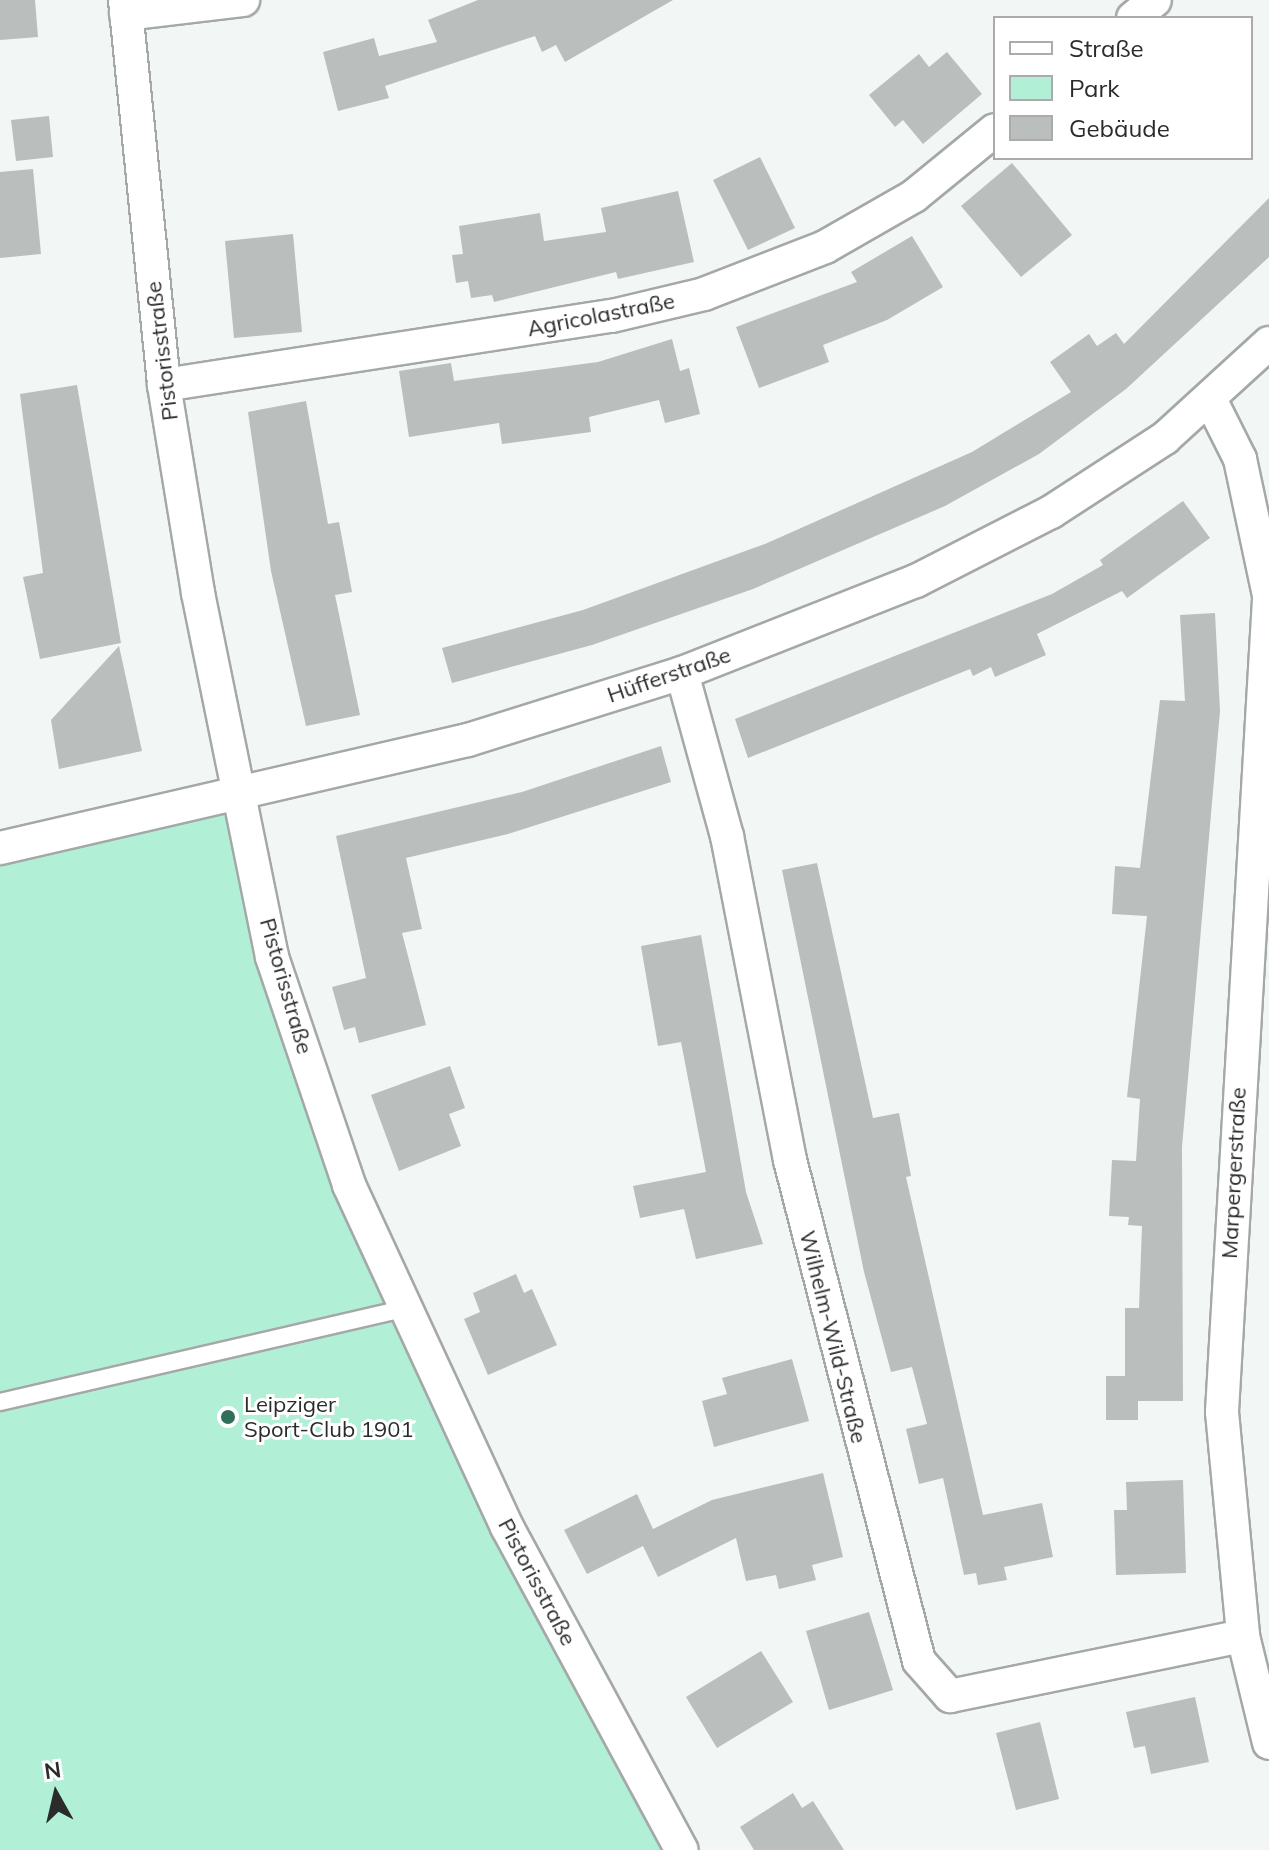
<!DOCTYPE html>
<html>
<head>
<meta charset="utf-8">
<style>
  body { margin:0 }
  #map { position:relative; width:1269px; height:1850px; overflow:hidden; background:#f2f6f5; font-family:Mulish,sans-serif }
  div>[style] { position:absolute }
  .green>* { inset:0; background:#b1efd7 }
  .building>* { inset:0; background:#babebc }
  .roads { filter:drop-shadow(2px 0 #a4a8a6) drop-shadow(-2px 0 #a4a8a6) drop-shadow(0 2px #a4a8a6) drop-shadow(0 -2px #a4a8a6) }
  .lane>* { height:16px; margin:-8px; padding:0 8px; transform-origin:8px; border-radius:8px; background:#fff }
  .street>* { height:32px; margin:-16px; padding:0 16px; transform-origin:16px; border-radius:16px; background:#fff }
  .dots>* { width:22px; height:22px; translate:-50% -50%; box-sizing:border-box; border:4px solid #fff; border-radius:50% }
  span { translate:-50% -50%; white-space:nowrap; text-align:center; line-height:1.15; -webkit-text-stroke:6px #fff; paint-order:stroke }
  .street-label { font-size:22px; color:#2a2c2b }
  .poi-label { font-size:22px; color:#2a2c2b }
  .left { translate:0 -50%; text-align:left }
  .legend { position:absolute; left:993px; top:16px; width:260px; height:144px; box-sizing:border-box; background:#fff; border:2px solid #aaabaa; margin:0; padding:10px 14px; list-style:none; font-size:24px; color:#2a2c2b }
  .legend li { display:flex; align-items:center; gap:16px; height:40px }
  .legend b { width:40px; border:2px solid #aaabaa }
  .north { position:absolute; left:16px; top:1754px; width:80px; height:80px; -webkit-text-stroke:6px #fff; paint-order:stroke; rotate:352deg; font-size:22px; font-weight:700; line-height:32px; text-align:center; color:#2a2c2b }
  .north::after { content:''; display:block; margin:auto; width:28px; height:36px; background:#2a2c2b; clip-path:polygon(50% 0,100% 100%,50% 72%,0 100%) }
</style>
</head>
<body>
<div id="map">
  <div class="green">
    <div style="clip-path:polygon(243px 797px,349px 1185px,682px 1850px,0 1850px,0 848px)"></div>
  </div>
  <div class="building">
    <div style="clip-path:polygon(0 0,35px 0,38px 37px,0 40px)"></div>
    <div style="clip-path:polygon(478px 0,673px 0,565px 62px,556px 45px,542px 52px,535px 36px,385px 86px,389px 98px,338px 111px,323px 52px,374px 38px,379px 56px,437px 42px,428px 20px)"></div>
    <div style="clip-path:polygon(947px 52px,982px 94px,923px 144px,903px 120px,895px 127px,869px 95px,919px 54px,929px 67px)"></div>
    <div style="clip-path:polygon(49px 116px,53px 157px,16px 161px,11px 120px)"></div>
    <div style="clip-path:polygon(760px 157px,795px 228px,748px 250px,713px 180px)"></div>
    <div style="clip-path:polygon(1012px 163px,1072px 235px,1021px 277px,961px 206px)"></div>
    <div style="clip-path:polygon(33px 169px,41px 254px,0 258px,0 172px)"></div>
    <div style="clip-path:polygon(678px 191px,694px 262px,618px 279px,616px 272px,494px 302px,492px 295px,471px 298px,468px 281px,456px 283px,452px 255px,463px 254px,459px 226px,540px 213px,544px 241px,606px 232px,601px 208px)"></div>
    <div style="clip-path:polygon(1269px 198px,1269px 257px,1126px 389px,1039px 454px,945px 506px,753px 589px,592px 645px,452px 683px,442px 648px,583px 610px,765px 544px,972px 452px,1071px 392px,1050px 362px,1089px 334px,1097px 346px,1116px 333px,1124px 344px)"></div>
    <div style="clip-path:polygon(293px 234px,302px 332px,234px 338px,225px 241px)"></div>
    <div style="clip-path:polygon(912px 236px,943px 287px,887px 320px,823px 345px,829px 362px,759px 388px,736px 327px,857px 282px,851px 272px)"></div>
    <div style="clip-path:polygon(672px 339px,680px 371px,689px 368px,700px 414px,665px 423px,659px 400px,589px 417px,591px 432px,502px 444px,499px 423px,409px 437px,399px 371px,451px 363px,454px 381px,598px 362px)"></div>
    <div style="clip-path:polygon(77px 385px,121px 643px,40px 659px,23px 577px,43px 573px,20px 394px)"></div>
    <div style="clip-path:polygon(306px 401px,328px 524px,339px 522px,352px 592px,335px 595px,360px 715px,306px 726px,271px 571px,248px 412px)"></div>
    <div style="clip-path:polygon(1183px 501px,1210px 538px,1127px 598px,1122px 591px,1037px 634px,1046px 655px,995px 677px,991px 667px,973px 676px,970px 669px,748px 758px,735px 719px,1052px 594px,1103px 565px,1100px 560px)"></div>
    <div style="clip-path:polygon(1215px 613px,1220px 711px,1182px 1147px,1183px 1401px,1138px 1401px,1138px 1420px,1106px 1420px,1106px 1376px,1125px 1376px,1125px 1308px,1139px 1308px,1142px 1226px,1128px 1225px,1129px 1217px,1109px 1216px,1112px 1160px,1136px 1161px,1140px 1099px,1127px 1097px,1147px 916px,1112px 914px,1115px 866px,1140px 868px,1160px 700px,1185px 701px,1180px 615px)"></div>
    <div style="clip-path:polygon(119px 646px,142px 751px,59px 769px,51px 720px)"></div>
    <div style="clip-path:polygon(661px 746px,671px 782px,508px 834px,406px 858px,422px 929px,402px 933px,426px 1025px,359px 1043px,355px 1027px,344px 1030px,332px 987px,366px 978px,336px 836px,522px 792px)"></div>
    <div style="clip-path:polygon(817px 863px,873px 1118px,899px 1113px,911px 1176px,906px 1177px,983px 1515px,1042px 1503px,1053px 1557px,1004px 1567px,1007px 1580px,978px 1585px,976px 1573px,964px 1575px,943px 1478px,919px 1484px,906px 1429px,927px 1424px,912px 1367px,891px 1372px,864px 1272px,782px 870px)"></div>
    <div style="clip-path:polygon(701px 935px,746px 1192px,763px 1244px,696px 1259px,684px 1209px,640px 1218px,633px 1186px,706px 1172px,681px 1042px,658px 1046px,641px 946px)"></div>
    <div style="clip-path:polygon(450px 1066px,465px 1108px,449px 1114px,461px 1146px,399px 1171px,371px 1095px)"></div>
    <div style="clip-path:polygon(516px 1274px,524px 1293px,532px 1289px,557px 1345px,488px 1375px,464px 1319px,480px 1312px,473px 1293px)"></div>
    <div style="clip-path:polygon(792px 1359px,809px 1421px,714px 1447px,702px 1401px,727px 1394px,722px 1378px)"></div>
    <div style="clip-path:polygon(823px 1473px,843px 1557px,812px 1565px,816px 1580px,779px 1589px,776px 1575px,746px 1581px,736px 1538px,658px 1577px,643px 1546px,587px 1574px,564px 1530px,637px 1494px,653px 1529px,712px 1500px)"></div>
    <div style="clip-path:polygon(1183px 1480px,1186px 1573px,1116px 1575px,1114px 1510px,1127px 1510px,1126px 1482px)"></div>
    <div style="clip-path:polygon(869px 1612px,893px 1690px,829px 1710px,806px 1631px)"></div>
    <div style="clip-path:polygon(761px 1651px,793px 1702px,717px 1748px,686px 1697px)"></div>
    <div style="clip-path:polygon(1195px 1697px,1209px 1762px,1151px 1774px,1145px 1746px,1134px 1748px,1126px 1712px)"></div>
    <div style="clip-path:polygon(1040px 1722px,1059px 1799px,1016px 1810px,996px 1733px)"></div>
    <div style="clip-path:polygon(793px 1793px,802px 1808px,813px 1801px,844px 1850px,754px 1850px,740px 1827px)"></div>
  </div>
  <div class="roads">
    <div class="lane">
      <div style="left:0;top:1402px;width:417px;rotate:-13deg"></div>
    </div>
    <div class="street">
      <div style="left:125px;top:0;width:387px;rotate:84.2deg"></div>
      <div style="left:164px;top:385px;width:211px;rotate:80.7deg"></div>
      <div style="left:198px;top:593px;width:371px;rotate:78.5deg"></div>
      <div style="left:272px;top:957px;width:241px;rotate:71.3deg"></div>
      <div style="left:349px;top:1185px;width:377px;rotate:65.2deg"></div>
      <div style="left:507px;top:1527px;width:367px;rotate:61.6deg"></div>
      <div style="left:126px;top:14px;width:118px;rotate:-6.8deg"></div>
      <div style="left:1133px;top:18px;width:28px;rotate:-39deg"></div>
      <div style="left:164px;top:385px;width:453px;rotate:-8.8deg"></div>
      <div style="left:612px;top:316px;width:95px;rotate:-13.4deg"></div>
      <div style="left:704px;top:294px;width:130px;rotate:-21.2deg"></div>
      <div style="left:825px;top:247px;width:103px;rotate:-29.8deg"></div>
      <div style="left:914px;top:196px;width:104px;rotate:-39.2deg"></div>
      <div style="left:1211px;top:401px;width:65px;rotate:63.4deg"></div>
      <div style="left:1240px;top:459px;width:139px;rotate:78deg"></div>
      <div style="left:1269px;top:599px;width:814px;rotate:93.31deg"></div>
      <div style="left:1222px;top:1412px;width:225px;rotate:84.6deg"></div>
      <div style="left:1243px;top:1636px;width:110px;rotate:76.3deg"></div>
      <div style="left:682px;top:673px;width:169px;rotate:74.6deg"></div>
      <div style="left:727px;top:836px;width:330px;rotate:79deg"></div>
      <div style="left:790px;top:1160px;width:517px;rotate:75.56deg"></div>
      <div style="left:919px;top:1661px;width:47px;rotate:48.5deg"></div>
      <div style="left:950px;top:1696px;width:299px;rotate:-11.6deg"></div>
      <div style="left:0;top:848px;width:480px;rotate:-13deg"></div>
      <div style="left:468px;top:740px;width:224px;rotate:-17.4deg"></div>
      <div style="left:682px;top:673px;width:251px;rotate:-21.5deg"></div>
      <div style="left:916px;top:581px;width:152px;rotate:-27.1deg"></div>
      <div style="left:1051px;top:512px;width:136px;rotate:-33deg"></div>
      <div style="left:1165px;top:438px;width:141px;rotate:-42.4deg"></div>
    </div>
  </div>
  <div class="dots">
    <div style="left:228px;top:1417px;background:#326f5a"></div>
  </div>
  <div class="street-label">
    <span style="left:601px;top:315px;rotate:-11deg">Agricolastraße</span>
    <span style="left:162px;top:351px;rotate:-97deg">Pistorisstraße</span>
    <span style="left:669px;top:675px;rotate:-19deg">Hüfferstraße</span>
    <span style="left:286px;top:986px;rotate:74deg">Pistorisstraße</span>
    <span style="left:1234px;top:1173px;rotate:-87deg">Marpergerstraße</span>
    <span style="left:833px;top:1337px;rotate:76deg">Wilhelm-Wild-Straße</span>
    <span style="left:537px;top:1582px;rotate:62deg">Pistorisstraße</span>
  </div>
  <div class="poi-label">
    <span class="left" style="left:244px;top:1417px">Leipziger<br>Sport-Club 1901</span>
  </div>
  <ul class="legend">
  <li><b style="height:10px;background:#fff"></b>Straße</li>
  <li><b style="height:22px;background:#b1efd7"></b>Park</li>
  <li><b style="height:22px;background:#babebc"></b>Gebäude</li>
  </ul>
  <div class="north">N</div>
</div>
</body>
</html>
